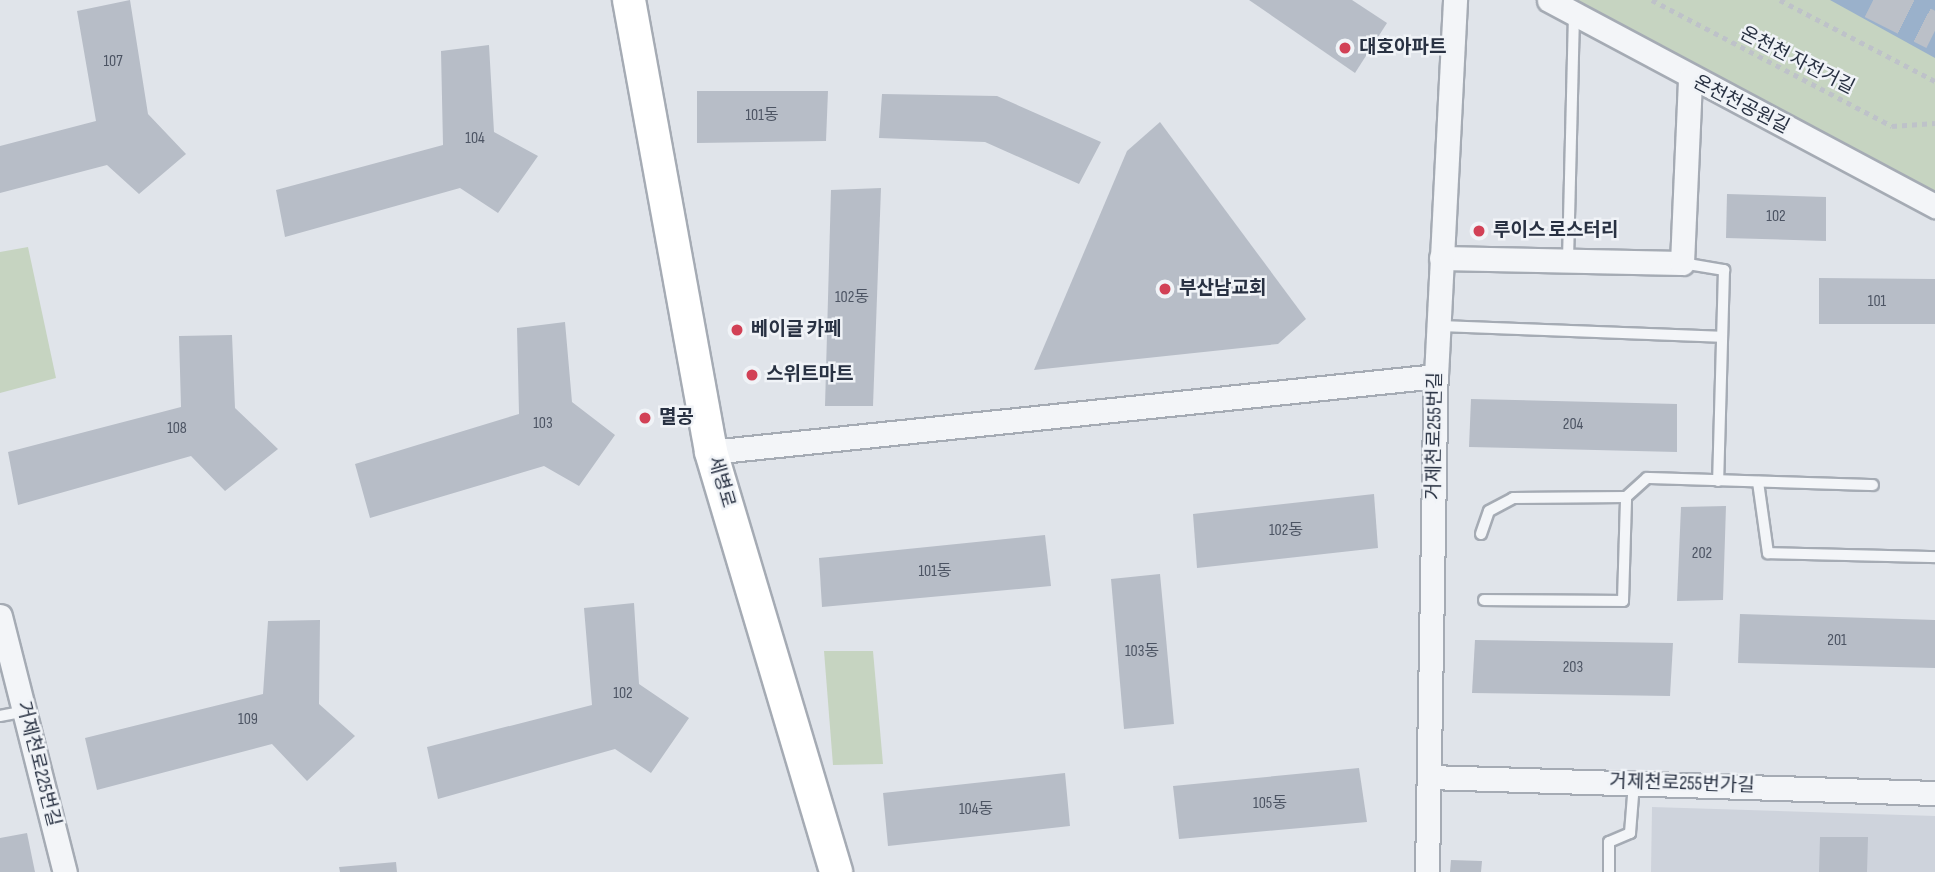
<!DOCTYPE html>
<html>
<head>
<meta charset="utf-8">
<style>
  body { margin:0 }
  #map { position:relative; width:1935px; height:872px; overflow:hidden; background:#e0e4ea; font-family:"Sofia Sans Condensed","Noto Sans KR",sans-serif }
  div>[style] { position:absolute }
  .built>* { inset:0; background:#ced3dc }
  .green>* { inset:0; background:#c6d4c1 }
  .water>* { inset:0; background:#9ab1cb }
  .building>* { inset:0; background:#b7bdc7 }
  .trunk-tunnel>* { height:37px; margin-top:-18.5px; transform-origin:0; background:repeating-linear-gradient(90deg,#bbc0c8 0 37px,transparent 0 55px) }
  .path>* { height:4.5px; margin-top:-2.25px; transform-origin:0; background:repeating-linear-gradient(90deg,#bec2c9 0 5px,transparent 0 10px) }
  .roads { filter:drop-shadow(2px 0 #a5abb4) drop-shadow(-2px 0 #a5abb4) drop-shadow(0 2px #a5abb4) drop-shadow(0 -2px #a5abb4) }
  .service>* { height:10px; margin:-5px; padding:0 5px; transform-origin:5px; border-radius:5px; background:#f3f5f8 }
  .minor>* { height:23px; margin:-11.5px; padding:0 11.5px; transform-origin:11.5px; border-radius:11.5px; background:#f3f5f8 }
  .secondary>* { height:32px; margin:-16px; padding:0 16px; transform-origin:16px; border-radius:16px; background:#fff }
  .dots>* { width:19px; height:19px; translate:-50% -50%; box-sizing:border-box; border:4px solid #f0f3f7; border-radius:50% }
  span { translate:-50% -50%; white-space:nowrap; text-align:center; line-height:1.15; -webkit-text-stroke:5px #f0f3f7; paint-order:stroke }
  .number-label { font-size:16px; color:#4c5463 }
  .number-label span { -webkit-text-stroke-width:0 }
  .poi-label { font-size:19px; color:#283142; font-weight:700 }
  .left { translate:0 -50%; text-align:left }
  .street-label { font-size:19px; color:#283142 }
</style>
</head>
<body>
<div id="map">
  <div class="built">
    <div style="clip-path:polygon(1652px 807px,1935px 816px,1935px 872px,1651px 872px)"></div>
  </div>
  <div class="green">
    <div style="clip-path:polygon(1570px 0,1935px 0,1935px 196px)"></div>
    <div style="clip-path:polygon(28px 247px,56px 378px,0 393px,0 252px)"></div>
    <div style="clip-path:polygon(824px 651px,873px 651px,883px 764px,833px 765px)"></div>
  </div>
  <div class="water">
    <div style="clip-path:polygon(1830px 0,1935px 0,1935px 58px)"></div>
  </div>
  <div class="building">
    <div style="clip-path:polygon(130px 0,148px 114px,186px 154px,139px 194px,107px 165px,0 193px,0 146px,96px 121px,77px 11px)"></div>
    <div style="clip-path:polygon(1249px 0,1352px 0,1387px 23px,1355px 73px)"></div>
    <div style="clip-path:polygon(489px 45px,494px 132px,538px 156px,498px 213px,460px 188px,285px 237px,276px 190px,443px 145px,441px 51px)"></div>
    <div style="clip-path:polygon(697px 91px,828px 91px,826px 141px,697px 143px)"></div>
    <div style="clip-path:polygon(882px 94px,997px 96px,1101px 142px,1079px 184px,985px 142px,879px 138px)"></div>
    <div style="clip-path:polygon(1160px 122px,1306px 319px,1278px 344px,1034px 370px,1127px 151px)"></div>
    <div style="clip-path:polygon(881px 188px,873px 406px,825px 406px,831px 190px)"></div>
    <div style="clip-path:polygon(1727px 194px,1826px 197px,1826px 241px,1726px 238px)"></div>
    <div style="clip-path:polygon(1819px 278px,1935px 279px,1935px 324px,1819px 324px)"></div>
    <div style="clip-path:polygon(565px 322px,572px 402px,615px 435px,579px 486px,544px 466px,370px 518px,355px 464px,519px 414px,517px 328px)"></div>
    <div style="clip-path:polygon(232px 335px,235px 408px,278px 449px,225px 491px,191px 456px,18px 505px,8px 452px,181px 407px,179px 336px)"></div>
    <div style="clip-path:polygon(1471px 399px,1677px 404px,1677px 452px,1469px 447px)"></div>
    <div style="clip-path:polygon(1374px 494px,1378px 548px,1197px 568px,1193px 514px)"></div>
    <div style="clip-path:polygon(1726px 506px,1723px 600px,1677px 601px,1681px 507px)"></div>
    <div style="clip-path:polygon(1045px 535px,1051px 586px,822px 607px,819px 558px)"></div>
    <div style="clip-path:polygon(1160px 574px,1174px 724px,1124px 729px,1111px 579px)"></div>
    <div style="clip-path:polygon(634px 603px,639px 684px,689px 718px,651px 773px,615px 749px,438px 799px,427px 747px,592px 705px,584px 608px)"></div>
    <div style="clip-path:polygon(1740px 614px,1935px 620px,1935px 668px,1738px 663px)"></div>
    <div style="clip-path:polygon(320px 620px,319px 704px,355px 736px,307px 781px,272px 744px,97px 790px,85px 738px,263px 694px,268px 621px)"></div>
    <div style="clip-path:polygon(1475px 640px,1673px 643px,1670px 696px,1472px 693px)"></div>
    <div style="clip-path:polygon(1359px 768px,1367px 822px,1179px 839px,1173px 786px)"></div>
    <div style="clip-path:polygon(1065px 773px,1070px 826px,888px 846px,883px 793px)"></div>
    <div style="clip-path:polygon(27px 833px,35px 872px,0 872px,0 838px)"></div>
    <div style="clip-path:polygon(1820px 837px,1868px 837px,1867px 872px,1819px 872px)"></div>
    <div style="clip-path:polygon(1451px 860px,1482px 861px,1481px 872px,1450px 872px)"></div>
    <div style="clip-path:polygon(396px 862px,397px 872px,340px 872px,339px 867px)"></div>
  </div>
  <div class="trunk-tunnel">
    <div style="left:1873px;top:0;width:69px;rotate:26.6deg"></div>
  </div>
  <div class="path">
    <div style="left:1652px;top:0;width:271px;rotate:27.7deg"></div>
    <div style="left:1892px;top:126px;width:43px;rotate:-4deg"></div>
    <div style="left:1780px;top:0;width:175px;rotate:27.6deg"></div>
  </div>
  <div class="roads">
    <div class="service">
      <div style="left:1568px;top:260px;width:243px;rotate:-88.6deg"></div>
      <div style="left:1682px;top:263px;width:43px;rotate:9.5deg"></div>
      <div style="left:1724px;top:270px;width:211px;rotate:91.6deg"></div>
      <div style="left:1439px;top:326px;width:283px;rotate:2.2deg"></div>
      <div style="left:1758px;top:482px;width:72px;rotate:82deg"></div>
      <div style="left:1768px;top:553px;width:167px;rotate:1.4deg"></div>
      <div style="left:1481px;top:534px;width:24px;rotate:-71deg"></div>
      <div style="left:1489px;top:511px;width:27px;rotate:-28deg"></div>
      <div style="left:1513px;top:498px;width:113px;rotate:-0.5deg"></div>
      <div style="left:1626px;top:497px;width:28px;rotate:-42deg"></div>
      <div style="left:1647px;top:478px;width:226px;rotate:1.8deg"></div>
      <div style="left:1484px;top:600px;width:139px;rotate:0.4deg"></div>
      <div style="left:1623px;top:601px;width:104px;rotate:-88.3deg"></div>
      <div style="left:0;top:716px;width:25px;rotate:-11deg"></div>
      <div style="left:1609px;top:872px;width:30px;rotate:-90deg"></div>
      <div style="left:1609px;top:842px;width:23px;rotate:-23deg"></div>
      <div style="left:1630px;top:833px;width:50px;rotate:-85.4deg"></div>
    </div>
    <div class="minor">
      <div style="left:1549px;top:0;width:438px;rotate:28.1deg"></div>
      <div style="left:1441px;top:258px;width:241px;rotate:1.2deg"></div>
      <div style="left:1682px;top:263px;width:184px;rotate:-87.5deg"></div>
      <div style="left:711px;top:452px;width:729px;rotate:-5.98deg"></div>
      <div style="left:0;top:616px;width:264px;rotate:75.8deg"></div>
      <div style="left:1429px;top:777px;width:506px;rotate:1.81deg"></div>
      <div style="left:1427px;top:872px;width:496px;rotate:-89deg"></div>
      <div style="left:1436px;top:376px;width:376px;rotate:-87.1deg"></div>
    </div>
    <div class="secondary">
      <div style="left:629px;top:0;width:459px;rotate:79.7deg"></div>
      <div style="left:711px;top:452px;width:438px;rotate:73.4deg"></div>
    </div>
  </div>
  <div class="dots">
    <div style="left:1345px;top:48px;background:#d24156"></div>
    <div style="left:1479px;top:231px;background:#d24156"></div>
    <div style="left:1165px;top:289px;background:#d24156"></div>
    <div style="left:737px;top:330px;background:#d24156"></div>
    <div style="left:752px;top:375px;background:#d24156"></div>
    <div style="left:645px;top:418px;background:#d24156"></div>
  </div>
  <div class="number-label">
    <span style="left:113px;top:62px">107</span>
    <span style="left:762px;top:116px">101동</span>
    <span style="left:475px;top:139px">104</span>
    <span style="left:1776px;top:217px">102</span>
    <span style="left:852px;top:298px">102동</span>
    <span style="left:1877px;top:302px">101</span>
    <span style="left:543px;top:424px">103</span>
    <span style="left:1573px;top:425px">204</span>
    <span style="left:177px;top:429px">108</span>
    <span style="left:1286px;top:531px">102동</span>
    <span style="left:1702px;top:554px">202</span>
    <span style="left:935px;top:572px">101동</span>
    <span style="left:1837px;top:641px">201</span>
    <span style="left:1142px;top:652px">103동</span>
    <span style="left:1573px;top:668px">203</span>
    <span style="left:623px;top:694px">102</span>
    <span style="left:248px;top:720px">109</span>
    <span style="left:1270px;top:804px">105동</span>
    <span style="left:976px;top:810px">104동</span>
  </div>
  <div class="poi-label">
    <span class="left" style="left:1359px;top:48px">대호아파트</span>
    <span class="left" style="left:1493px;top:231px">루이스 로스터리</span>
    <span class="left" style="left:1179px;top:289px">부산남교회</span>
    <span class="left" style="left:751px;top:330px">베이글 카페</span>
    <span class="left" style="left:766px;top:375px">스위트마트</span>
    <span class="left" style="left:659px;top:418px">멸공</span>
  </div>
  <div class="street-label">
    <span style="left:1797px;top:61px;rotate:27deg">온천천 자전거길</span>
    <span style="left:1741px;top:105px;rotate:27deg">온천천공원길</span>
    <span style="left:1435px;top:436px;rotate:-89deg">거제천로255번길</span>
    <span style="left:721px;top:482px;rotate:74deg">세병로</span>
    <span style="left:38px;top:764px;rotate:76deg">거제천로225번길</span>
    <span style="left:1682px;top:784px;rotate:2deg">거제천로255번가길</span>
  </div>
</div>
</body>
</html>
